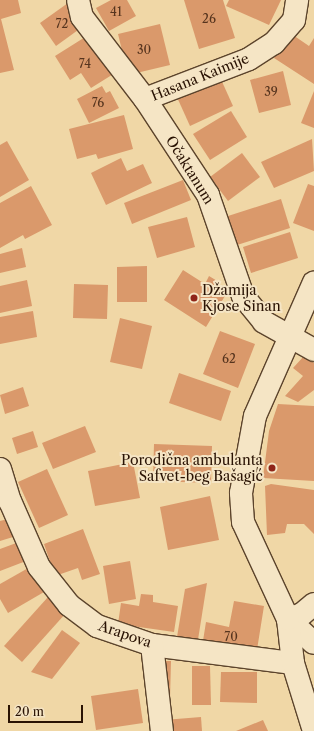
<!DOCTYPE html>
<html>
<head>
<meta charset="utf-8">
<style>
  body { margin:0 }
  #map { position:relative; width:314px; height:731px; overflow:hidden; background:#f0d7a6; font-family:"Libre Caslon Text",serif }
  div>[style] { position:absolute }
  .building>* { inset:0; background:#da996b }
  .roads { filter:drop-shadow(1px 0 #5c442c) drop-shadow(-1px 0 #5c442c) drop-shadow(0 1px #5c442c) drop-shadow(0 -1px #5c442c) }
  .minor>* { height:22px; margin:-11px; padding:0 11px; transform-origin:11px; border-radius:11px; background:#f5e5c5 }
  .tertiary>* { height:22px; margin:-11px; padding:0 11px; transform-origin:11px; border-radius:11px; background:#f5e5c5 }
  .dots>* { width:11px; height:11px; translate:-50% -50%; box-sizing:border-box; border:2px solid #f5e5c5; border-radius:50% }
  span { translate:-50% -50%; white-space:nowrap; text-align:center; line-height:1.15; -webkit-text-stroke:4px #f5e5c5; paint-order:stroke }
  .number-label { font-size:12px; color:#56341e }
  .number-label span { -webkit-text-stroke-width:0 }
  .street-label { font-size:14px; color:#2a1304 }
  .poi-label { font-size:14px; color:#2a1304 }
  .left { translate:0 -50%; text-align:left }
  .right { translate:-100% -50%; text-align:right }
  .scale { position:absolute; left:8px; top:705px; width:75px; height:18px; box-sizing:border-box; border:2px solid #2a1304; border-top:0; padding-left:5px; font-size:12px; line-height:14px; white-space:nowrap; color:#2a1304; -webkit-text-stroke:3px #f5e5c5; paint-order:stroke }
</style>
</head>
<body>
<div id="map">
  <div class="building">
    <div style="clip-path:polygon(0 0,18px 0,21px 13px,1px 19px,14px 70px,0 73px)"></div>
    <div style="clip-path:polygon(111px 0,127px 0,136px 16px,109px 31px,96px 8px)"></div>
    <div style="clip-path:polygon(184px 0,223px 0,235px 38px,199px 49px)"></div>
    <div style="clip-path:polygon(229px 0,281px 0,269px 25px,226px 6px)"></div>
    <div style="clip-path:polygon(68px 3px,85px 25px,56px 46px,40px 23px)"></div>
    <div style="clip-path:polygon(160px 24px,170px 65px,128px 75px,118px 34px)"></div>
    <div style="clip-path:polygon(290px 33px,309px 46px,314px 38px,314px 84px,274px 58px)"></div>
    <div style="clip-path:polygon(90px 34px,115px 73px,91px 88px,81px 73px,70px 80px,55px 56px)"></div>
    <div style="clip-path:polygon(283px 71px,291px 105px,259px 113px,250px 80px)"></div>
    <div style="clip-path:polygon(219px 75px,233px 106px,190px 126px,176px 95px)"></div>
    <div style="clip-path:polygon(102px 86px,106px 93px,110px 91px,119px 108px,89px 123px,77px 99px)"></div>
    <div style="clip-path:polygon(314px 91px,314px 128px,301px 123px)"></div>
    <div style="clip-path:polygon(231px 111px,247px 137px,210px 160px,193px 134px)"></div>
    <div style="clip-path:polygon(124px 115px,133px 149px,98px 159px,96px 154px,77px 159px,69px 129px)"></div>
    <div style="clip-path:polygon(312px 139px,314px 171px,274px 188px,261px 162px)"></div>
    <div style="clip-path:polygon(7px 141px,29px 180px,0 197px,0 145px)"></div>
    <div style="clip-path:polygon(242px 153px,260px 177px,228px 201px,210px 177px)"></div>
    <div style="clip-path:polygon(121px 158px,127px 171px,143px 164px,152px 183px,106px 205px,91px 173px)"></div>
    <div style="clip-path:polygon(183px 180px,191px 200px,132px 224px,124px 203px)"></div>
    <div style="clip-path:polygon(308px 184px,314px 186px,314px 231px,293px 223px)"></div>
    <div style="clip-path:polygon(31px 186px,52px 225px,25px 239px,23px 235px,0 248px,0 203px)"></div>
    <div style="clip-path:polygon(281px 199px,290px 228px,237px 245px,228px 216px)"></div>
    <div style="clip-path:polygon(187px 217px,195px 247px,157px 258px,148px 227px)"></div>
    <div style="clip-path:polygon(290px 232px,298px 258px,251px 273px,243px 247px)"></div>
    <div style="clip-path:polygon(22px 248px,26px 267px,0 273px,0 254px)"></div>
    <div style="clip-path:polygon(147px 266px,147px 302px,117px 302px,117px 267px)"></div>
    <div style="clip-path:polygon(183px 270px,205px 284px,209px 276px,219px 282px,214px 290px,225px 296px,206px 327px,164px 300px)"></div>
    <div style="clip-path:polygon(27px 280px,32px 306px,0 313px,0 286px)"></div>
    <div style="clip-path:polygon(74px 284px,108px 285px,107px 319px,73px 318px)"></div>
    <div style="clip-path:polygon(33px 311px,37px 337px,0 344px,0 317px)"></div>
    <div style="clip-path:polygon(120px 318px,152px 326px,142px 369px,110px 362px)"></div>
    <div style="clip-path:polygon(220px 331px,255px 344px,238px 388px,203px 374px)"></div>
    <div style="clip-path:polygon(304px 356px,314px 363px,314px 390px,298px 402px,285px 396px,303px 376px,293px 368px)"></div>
    <div style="clip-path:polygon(179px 373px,231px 391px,221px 421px,169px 403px)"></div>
    <div style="clip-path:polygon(23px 387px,29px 406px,5px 414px,0 395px)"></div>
    <div style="clip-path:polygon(278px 404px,314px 406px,314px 481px,263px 478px,269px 431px)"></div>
    <div style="clip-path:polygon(85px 426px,96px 452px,53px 469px,42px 443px)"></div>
    <div style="clip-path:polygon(33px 431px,38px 447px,17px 454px,12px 438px)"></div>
    <div style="clip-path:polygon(154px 444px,212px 446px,211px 483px,153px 481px)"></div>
    <div style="clip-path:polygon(133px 462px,140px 498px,95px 506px,88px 471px)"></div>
    <div style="clip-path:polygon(47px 469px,68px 515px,39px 528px,18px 482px)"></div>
    <div style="clip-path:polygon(271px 484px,314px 490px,314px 534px,304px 524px,287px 524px,285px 533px,267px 535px,265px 486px)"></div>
    <div style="clip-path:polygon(210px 496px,219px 540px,168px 550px,160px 507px)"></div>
    <div style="clip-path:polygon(8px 519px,13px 537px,0 541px,0 521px)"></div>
    <div style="clip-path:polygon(83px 529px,100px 574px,82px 580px,78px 568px,55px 576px,44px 544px)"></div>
    <div style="clip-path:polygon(19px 542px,26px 561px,0 571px,0 549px)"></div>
    <div style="clip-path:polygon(130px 561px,136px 599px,109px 604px,103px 566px)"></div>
    <div style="clip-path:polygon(30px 567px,44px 592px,8px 613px,0 599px,0 584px)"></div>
    <div style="clip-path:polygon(207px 583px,197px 646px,176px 643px,185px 589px)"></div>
    <div style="clip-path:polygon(141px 594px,153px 595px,153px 602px,178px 606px,174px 632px,118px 624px,121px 603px,139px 606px)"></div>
    <div style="clip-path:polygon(48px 597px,66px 613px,22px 662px,4px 646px)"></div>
    <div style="clip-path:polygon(234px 601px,264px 606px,256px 656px,202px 647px,206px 622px,229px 627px)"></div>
    <div style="clip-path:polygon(62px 630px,80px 643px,52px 679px,31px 672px)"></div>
    <div style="clip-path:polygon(160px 661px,171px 661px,170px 699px,160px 696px)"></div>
    <div style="clip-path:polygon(192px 666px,210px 666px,211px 705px,192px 705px)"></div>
    <div style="clip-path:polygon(221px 672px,257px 672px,257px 703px,220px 702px)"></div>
    <div style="clip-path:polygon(138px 689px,143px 723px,96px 730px,91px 696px)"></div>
    <div style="clip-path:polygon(201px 717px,202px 731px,165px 731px,164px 720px)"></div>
    <div style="clip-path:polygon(263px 720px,268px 731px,236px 731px)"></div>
  </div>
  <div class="roads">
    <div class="minor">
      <div style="left:78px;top:0;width:17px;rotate:77deg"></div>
      <div style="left:82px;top:17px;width:103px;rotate:52.5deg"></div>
      <div style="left:145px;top:99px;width:115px;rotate:56.7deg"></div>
      <div style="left:208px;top:195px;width:107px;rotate:70.9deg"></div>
      <div style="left:243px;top:296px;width:33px;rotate:51deg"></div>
      <div style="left:264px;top:322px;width:57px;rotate:29.2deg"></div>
      <div style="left:145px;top:99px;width:111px;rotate:-21deg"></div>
      <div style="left:249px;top:59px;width:30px;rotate:-33deg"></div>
      <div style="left:274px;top:43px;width:30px;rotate:-49deg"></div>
      <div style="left:294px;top:20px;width:20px;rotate:-81deg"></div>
      <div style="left:0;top:469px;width:34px;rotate:73deg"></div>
      <div style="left:10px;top:501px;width:72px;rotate:66.3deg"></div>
      <div style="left:39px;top:567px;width:48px;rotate:51.7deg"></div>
      <div style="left:69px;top:605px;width:35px;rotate:37deg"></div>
      <div style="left:97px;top:626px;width:58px;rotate:19.1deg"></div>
      <div style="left:152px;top:645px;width:142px;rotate:7.3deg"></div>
      <div style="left:314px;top:604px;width:16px;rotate:140deg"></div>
      <div style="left:302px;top:614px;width:15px;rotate:160deg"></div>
      <div style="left:288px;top:619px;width:35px;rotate:43deg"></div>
      <div style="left:152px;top:645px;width:87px;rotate:83.4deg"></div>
    </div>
    <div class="tertiary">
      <div style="left:314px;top:731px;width:71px;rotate:-107.2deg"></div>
      <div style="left:293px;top:663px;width:44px;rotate:-96.5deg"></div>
      <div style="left:288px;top:619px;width:107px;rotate:-114.9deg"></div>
      <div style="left:243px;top:522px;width:29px;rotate:-94deg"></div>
      <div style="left:241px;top:493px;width:78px;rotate:-79.7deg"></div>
      <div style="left:255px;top:416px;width:146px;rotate:-66.2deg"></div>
    </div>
  </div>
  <div class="dots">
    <div style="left:194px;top:298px;background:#8f2418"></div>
    <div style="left:272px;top:468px;background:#8f2418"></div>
  </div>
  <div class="number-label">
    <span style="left:116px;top:12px">41</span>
    <span style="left:209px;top:19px">26</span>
    <span style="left:62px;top:24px">72</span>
    <span style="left:144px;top:50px">30</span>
    <span style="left:85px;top:64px">74</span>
    <span style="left:271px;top:92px">39</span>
    <span style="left:98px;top:103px">76</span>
    <span style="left:229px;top:359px">62</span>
    <span style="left:231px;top:637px">70</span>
  </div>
  <div class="street-label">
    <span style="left:200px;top:77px;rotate:-22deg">Hasana Kaimije</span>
    <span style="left:190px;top:170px;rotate:58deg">Očaktanum</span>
    <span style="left:125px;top:634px;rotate:19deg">Arapova</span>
  </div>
  <div class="poi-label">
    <span class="left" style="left:202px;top:298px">Džamija<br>Kjose Sinan</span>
    <span class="right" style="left:263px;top:468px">Porodična ambulanta<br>Safvet-beg Bašagić</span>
  </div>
  <div class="scale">20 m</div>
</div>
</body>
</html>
